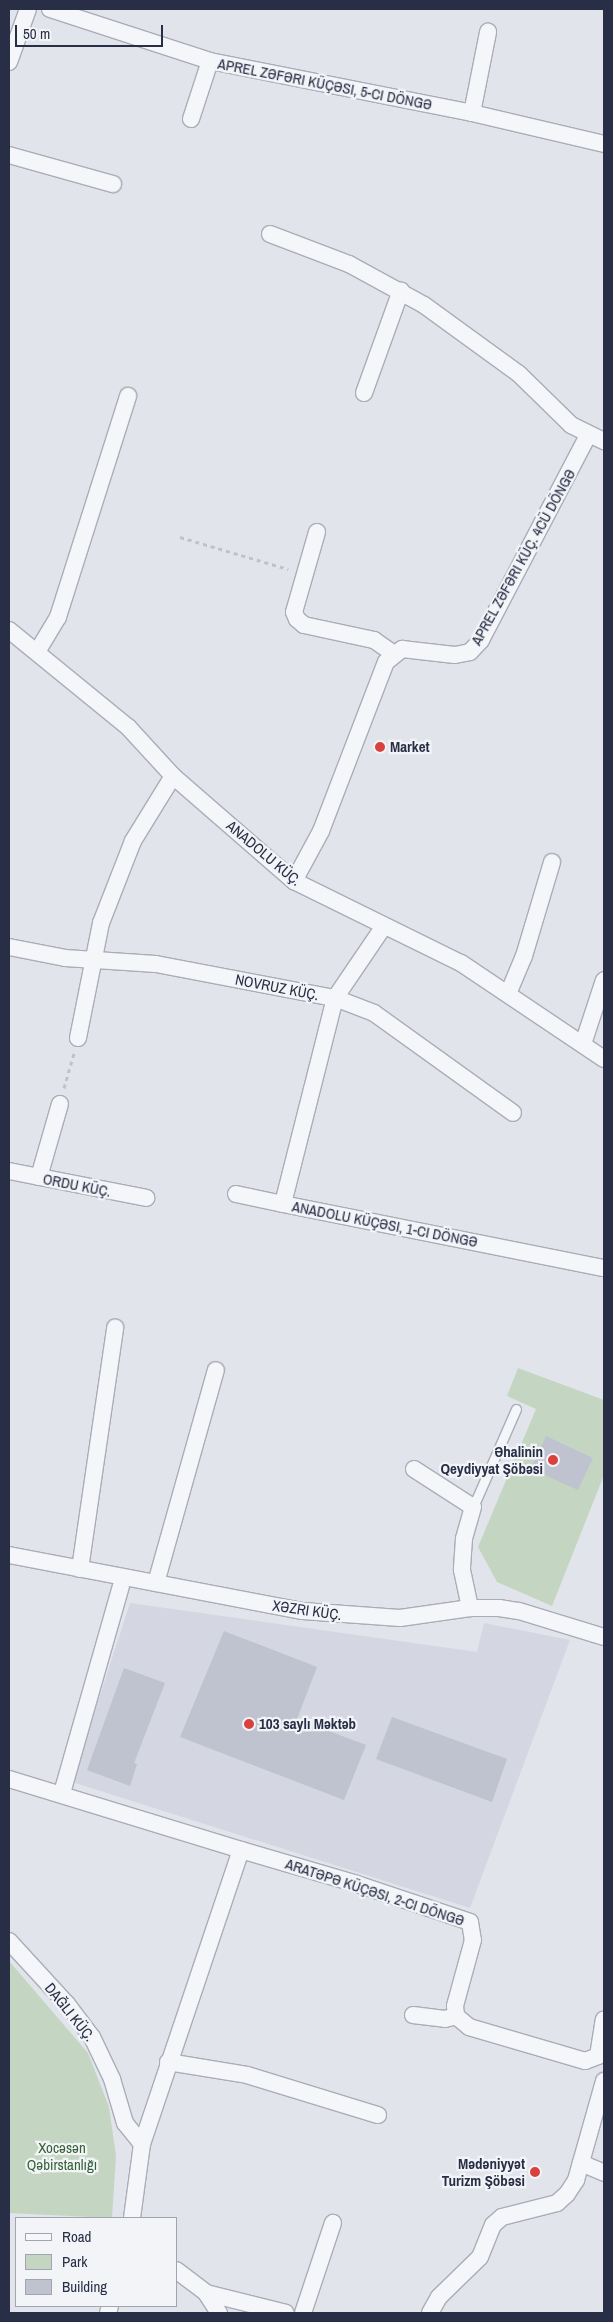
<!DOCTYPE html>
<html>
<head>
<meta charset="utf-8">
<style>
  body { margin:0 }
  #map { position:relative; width:613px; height:2322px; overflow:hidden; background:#e2e4eb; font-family:"Archivo Narrow",sans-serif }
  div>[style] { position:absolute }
  .built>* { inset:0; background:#d4d6e1 }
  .green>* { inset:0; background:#c4d6c2 }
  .building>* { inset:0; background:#bfc2cf }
  .path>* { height:3px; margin-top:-1.5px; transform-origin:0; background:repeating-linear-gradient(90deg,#c0c2ca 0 4px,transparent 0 8px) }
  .roads { filter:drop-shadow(1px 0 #aaadb9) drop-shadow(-1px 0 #aaadb9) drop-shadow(0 1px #aaadb9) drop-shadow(0 -1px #aaadb9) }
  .lane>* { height:9px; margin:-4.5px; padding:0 4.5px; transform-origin:4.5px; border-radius:4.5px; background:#f5f6f9 }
  .street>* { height:16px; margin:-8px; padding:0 8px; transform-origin:8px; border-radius:8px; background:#f5f6f9 }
  .dots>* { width:14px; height:14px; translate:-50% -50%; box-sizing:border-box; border:2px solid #f2f4f8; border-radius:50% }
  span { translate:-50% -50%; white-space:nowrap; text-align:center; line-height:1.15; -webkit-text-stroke:4.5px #f2f4f8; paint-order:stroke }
  .street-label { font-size:15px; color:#282e45 }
  .poi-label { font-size:15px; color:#282e45; font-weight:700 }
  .left { translate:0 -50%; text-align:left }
  .right { translate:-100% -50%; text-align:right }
  .park-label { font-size:15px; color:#356235 }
  .frame { position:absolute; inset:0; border:10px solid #282e45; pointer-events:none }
  .legend { position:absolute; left:15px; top:2217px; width:162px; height:90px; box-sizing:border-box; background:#f2f4f8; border:1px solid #a1a5b0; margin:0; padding:6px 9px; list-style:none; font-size:15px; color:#282e45 }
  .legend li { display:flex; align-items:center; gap:10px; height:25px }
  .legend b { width:25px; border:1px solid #a1a5b0 }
  .scale { position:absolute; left:15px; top:25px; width:148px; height:22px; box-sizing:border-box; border:2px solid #282e45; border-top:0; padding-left:6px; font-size:15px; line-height:18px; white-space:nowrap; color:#282e45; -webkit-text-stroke:4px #f2f4f8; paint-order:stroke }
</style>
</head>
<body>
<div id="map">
  <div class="built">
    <div style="clip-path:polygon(130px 1603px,477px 1652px,484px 1623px,570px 1640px,470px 1908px,72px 1782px)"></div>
  </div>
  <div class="green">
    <div style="clip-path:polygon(518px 1368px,604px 1400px,604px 1475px,552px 1606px,497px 1582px,478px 1547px,536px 1409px,507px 1396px)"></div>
    <div style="clip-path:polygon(9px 1961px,88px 2053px,109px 2107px,116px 2156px,112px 2218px,9px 2213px)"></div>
  </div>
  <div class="building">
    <div style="clip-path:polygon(546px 1436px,593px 1458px,578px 1490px,531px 1469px)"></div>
    <div style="clip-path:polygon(224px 1631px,317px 1667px,297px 1719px,366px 1745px,344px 1800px,180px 1737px)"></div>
    <div style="clip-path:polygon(124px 1668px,165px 1683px,134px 1763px,137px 1764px,130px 1786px,87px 1770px)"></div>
    <div style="clip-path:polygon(392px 1717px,507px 1759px,492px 1802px,376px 1759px)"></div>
  </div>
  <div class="path">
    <div style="left:180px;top:537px;width:113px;rotate:16.5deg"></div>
    <div style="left:64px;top:1088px;width:36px;rotate:-74deg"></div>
  </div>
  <div class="roads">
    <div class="lane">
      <div style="left:473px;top:1507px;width:107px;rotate:-66.3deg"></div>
    </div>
    <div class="street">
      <div style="left:50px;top:9px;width:168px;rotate:18deg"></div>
      <div style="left:210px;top:61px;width:267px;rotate:11.2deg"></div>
      <div style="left:472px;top:113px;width:136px;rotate:13.2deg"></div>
      <div style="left:9px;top:62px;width:56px;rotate:-70.3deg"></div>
      <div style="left:472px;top:113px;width:83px;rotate:-78.8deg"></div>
      <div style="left:191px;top:119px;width:61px;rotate:-71.9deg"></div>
      <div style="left:9px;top:155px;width:108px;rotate:15.6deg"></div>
      <div style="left:270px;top:234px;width:85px;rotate:20.8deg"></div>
      <div style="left:349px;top:264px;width:85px;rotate:28.7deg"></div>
      <div style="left:424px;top:305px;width:117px;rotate:36deg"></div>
      <div style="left:519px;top:374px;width:73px;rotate:44.4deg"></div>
      <div style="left:571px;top:425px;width:37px;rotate:26deg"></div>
      <div style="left:364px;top:393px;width:109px;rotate:-70.2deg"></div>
      <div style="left:317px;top:532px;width:83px;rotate:106deg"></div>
      <div style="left:294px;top:612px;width:8px;rotate:67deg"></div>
      <div style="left:297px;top:619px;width:9px;rotate:41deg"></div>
      <div style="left:304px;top:625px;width:72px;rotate:12.1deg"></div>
      <div style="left:374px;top:640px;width:24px;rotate:35deg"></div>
      <div style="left:9px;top:630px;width:154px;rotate:39.2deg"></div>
      <div style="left:128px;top:727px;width:67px;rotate:47.4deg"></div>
      <div style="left:173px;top:776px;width:160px;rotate:41deg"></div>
      <div style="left:294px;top:881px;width:186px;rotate:26.2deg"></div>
      <div style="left:461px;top:963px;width:172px;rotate:33.9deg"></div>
      <div style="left:37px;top:652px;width:41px;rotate:-59deg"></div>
      <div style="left:58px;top:617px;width:232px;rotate:-72.4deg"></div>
      <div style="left:294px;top:881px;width:57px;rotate:-61.6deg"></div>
      <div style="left:321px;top:831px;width:181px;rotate:-69deg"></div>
      <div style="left:386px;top:662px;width:21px;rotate:-39deg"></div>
      <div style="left:402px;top:649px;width:53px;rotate:6.5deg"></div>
      <div style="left:455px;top:655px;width:15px;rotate:-11deg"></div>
      <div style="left:470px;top:652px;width:16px;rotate:-47deg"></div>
      <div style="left:481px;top:640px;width:231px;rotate:-62.4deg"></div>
      <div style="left:384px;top:926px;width:87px;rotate:124.2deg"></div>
      <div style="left:335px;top:998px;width:212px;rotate:104.2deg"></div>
      <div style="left:283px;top:1204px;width:327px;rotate:11.3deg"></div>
      <div style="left:9px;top:947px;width:57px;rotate:11.1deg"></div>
      <div style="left:65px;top:958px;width:91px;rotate:3.8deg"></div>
      <div style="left:156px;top:964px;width:182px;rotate:10.8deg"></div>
      <div style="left:335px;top:998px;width:42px;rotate:21deg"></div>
      <div style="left:374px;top:1013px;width:171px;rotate:35.7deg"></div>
      <div style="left:508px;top:994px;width:41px;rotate:-67.2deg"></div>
      <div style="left:524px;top:956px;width:98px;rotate:-73.4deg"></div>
      <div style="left:78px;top:1038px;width:117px;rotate:-78.7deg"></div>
      <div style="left:101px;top:923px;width:88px;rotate:-68.7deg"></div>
      <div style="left:133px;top:841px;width:76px;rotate:-58.4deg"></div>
      <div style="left:583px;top:1044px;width:67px;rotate:-71.8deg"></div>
      <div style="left:9px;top:1171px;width:140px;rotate:11.1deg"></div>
      <div style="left:39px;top:1177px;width:76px;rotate:-74deg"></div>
      <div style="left:236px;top:1194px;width:48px;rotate:12deg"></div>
      <div style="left:414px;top:1469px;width:70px;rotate:32.8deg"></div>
      <div style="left:473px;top:1507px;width:33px;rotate:106deg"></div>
      <div style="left:464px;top:1539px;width:31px;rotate:94deg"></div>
      <div style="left:462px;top:1570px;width:39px;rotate:78deg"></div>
      <div style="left:9px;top:1555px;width:299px;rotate:10.8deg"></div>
      <div style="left:303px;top:1611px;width:97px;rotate:4.1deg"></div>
      <div style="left:400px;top:1618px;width:71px;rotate:-8.1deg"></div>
      <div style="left:470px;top:1608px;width:29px"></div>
      <div style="left:499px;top:1608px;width:20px;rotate:9deg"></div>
      <div style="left:519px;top:1611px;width:89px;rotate:17deg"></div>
      <div style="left:80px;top:1569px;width:244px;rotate:-81.7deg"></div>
      <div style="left:156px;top:1583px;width:221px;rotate:-74.3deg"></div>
      <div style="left:9px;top:1779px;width:243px;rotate:17deg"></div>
      <div style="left:62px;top:1793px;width:215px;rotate:-74.1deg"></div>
      <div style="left:9px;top:1941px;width:86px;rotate:47.4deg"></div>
      <div style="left:67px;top:2004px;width:41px;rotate:52.9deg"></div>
      <div style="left:92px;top:2037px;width:47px;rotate:64.5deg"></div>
      <div style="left:112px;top:2079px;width:46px;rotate:73.5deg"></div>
      <div style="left:125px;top:2123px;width:27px;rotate:51deg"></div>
      <div style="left:413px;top:2015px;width:32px;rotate:7deg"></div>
      <div style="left:445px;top:2019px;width:11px;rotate:-15deg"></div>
      <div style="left:168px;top:2062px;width:80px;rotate:9.3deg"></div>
      <div style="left:247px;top:2075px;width:137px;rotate:17deg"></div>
      <div style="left:581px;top:2163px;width:25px;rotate:23deg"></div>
      <div style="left:132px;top:2218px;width:75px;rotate:-82.3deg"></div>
      <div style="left:142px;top:2144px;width:310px;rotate:-71.4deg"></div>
      <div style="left:241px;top:1850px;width:121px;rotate:16.3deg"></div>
      <div style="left:357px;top:1884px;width:119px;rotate:18.6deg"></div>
      <div style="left:470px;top:1922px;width:18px;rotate:81deg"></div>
      <div style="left:473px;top:1940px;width:68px;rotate:105.3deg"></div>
      <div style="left:455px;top:2006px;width:10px;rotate:84deg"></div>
      <div style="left:456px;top:2016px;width:17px;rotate:40deg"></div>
      <div style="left:469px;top:2027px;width:121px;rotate:16.3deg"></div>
      <div style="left:585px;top:2061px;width:14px;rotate:-21deg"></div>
      <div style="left:598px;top:2056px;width:37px;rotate:-81deg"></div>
      <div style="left:176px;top:2270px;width:38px;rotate:37deg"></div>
      <div style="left:206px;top:2293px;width:82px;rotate:14deg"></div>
      <div style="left:206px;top:2293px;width:24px;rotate:57deg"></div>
      <div style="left:108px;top:2313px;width:7px;rotate:-74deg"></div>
      <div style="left:303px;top:2313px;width:95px;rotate:-71.6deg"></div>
      <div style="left:430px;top:2313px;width:18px;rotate:-61deg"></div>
      <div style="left:439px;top:2297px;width:57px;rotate:-44.3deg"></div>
      <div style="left:480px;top:2257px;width:35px;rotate:-68deg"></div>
      <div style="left:493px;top:2225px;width:12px;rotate:-42deg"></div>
      <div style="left:502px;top:2217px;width:57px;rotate:-14.3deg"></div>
      <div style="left:557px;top:2203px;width:13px;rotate:-42deg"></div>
      <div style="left:567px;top:2194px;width:17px;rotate:-57deg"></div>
      <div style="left:576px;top:2180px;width:103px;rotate:-74.2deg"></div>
    </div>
  </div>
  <div class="dots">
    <div style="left:380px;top:747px;background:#d9413e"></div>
    <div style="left:553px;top:1460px;background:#d9413e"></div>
    <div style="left:249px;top:1724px;background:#d9413e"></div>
    <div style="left:535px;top:2172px;background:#d9413e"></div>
  </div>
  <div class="street-label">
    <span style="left:325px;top:84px;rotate:11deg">APREL ZƏFƏRI KÜÇƏSI, 5-CI DÖNGƏ</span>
    <span style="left:523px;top:557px;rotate:-61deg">APREL ZƏFƏRI KÜÇ. 4CÜ DÖNGƏ</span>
    <span style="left:264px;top:853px;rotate:40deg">ANADOLU KÜÇ.</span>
    <span style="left:277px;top:987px;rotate:11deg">NOVRUZ KÜÇ.</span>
    <span style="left:77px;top:1185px;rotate:11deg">ORDU KÜÇ.</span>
    <span style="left:385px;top:1224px;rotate:11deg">ANADOLU KÜÇƏSI, 1-CI DÖNGƏ</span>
    <span style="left:307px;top:1610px;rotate:8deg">XƏZRI KÜÇ.</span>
    <span style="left:375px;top:1892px;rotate:18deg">ARATƏPƏ KÜÇƏSI, 2-CI DÖNGƏ</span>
    <span style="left:70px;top:2012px;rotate:51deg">DAĞLI KÜÇ.</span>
  </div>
  <div class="poi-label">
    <span class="left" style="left:390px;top:747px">Market</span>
    <span class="right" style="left:543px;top:1460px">Əhalinin<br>Qeydiyyat Şöbəsi</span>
    <span class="left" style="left:259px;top:1724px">103 saylı Məktəb</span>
    <span class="right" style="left:525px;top:2172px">Mədəniyyət<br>Turizm Şöbəsi</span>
  </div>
  <div class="park-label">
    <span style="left:62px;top:2156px">Xocəsən<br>Qəbirstanlığı</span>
  </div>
  <div class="frame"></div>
  <ul class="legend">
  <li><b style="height:6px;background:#f5f6f9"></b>Road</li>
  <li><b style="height:14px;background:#c4d6c2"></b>Park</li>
  <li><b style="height:14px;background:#bfc2cf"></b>Building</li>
  </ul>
  <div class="scale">50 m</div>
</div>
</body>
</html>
